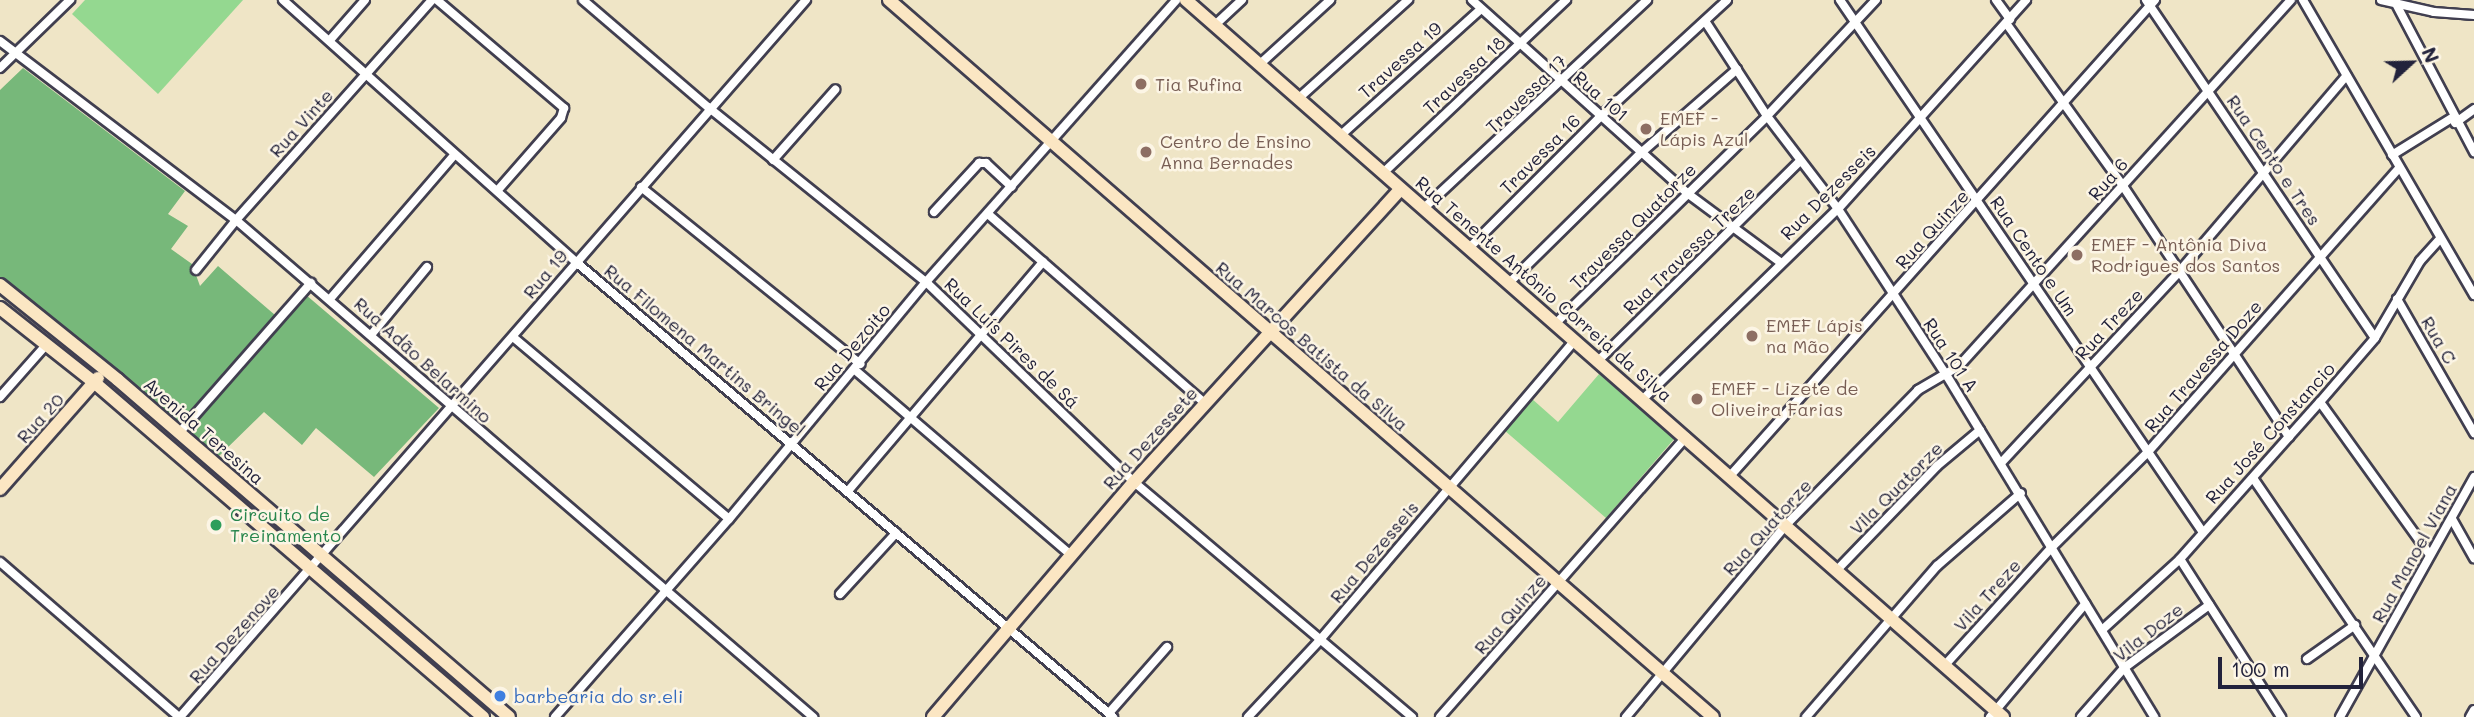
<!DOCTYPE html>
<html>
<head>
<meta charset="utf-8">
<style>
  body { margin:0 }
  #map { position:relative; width:2474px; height:717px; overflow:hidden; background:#efe5c6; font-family:Mali,sans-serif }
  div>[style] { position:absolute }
  .green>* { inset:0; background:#94d890 }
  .forest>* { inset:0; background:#77b87a }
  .roads { filter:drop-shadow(2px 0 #413f50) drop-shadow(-2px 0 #413f50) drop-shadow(0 2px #413f50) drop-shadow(0 -2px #413f50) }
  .street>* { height:8px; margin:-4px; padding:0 4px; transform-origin:4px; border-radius:4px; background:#fff }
  .secondary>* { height:12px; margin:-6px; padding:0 6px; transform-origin:6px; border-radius:6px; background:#fbe6c3 }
  .dots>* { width:19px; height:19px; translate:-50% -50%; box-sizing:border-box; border:4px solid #fcf5e5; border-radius:50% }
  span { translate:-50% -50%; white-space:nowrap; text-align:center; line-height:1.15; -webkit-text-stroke:5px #fcf5e5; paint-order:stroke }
  .street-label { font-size:18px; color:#22223b }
  .education-label { font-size:18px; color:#785e54 }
  .left { translate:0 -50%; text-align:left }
  .leisure-label { font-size:18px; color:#27864d }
  .shop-label { font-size:18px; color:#366cbe }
  .north { position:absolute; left:2376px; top:28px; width:70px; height:70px; -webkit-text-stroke:5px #fcf5e5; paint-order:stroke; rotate:68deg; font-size:19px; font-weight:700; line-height:28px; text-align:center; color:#22223b }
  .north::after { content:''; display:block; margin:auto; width:24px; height:32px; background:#22223b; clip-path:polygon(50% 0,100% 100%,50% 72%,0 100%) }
  .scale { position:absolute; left:2218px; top:657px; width:145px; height:32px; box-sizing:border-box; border:4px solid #22223b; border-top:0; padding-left:9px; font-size:21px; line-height:24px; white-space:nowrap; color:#22223b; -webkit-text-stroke:5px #fcf5e5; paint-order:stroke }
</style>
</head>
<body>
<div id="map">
  <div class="green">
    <div style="clip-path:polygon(85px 0,243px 0,158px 94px,72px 14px)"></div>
    <div style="clip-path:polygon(1599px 374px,1674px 439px,1606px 518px,1504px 430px,1531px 398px,1558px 422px)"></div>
  </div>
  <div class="forest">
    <div style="clip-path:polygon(23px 68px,185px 191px,168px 214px,188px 226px,171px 249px,192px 264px,200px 286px,218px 266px,275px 315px,299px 289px,439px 408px,374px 477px,316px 428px,302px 445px,264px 412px,219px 456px,0 277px,0 90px)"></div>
  </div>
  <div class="roads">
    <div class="street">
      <div style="left:283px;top:0;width:393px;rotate:41.8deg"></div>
      <div style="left:576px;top:262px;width:704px;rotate:40.27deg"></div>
      <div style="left:437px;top:0;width:167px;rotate:40.4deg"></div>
      <div style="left:564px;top:108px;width:10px;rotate:107deg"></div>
      <div style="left:561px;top:118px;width:96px;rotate:131.2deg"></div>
      <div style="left:583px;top:0;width:165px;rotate:40.6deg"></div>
      <div style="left:708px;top:107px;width:280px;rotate:38.8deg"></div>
      <div style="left:926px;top:282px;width:289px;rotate:43.9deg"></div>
      <div style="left:1134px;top:482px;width:364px;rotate:40.2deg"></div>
      <div style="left:1472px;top:0;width:289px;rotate:41.9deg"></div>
      <div style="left:1687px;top:193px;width:116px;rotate:36.6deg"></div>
      <div style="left:1840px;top:0;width:643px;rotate:55.72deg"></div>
      <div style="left:1996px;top:0;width:24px;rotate:54deg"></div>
      <div style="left:2146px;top:0;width:408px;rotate:55.9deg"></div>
      <div style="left:2303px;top:0;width:341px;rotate:59.9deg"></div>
      <div style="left:2381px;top:0;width:54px;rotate:12.8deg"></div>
      <div style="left:2434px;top:12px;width:40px;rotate:4.3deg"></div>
      <div style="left:2395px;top:2px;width:170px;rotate:62.2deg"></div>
      <div style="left:1705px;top:21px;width:113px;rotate:56.9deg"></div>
      <div style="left:1767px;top:116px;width:117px;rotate:52.6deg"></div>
      <div style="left:1838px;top:209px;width:199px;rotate:56.9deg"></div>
      <div style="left:1947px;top:376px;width:399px;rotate:58.7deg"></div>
      <div style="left:2006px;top:23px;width:201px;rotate:54.3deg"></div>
      <div style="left:2123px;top:186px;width:301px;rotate:56.5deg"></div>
      <div style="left:1215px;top:25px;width:37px;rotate:-43deg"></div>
      <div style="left:330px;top:40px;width:53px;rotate:-48.8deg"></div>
      <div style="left:0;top:41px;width:296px;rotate:37.2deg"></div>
      <div style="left:236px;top:220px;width:762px;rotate:40.74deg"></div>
      <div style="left:1260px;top:64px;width:95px;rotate:-42.4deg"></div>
      <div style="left:0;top:68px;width:98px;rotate:-44.2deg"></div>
      <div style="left:1299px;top:98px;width:147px;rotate:-42deg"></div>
      <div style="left:2455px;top:123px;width:24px;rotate:-36deg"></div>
      <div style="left:1341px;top:135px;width:188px;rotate:-42deg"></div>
      <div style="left:2392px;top:155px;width:70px;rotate:-31.7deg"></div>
      <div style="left:773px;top:160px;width:94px;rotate:-48.5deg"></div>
      <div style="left:1383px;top:173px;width:252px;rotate:-43.4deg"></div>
      <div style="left:641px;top:187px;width:282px;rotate:38.9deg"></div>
      <div style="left:1424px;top:208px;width:305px;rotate:-43deg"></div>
      <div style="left:934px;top:212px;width:67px;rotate:-47.4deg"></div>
      <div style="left:979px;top:163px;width:7px"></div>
      <div style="left:986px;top:163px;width:35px;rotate:43deg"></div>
      <div style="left:988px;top:214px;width:288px;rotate:41.1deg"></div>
      <div style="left:1470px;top:247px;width:185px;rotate:-45deg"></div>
      <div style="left:1601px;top:116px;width:171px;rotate:-42.6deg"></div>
      <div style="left:196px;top:270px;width:64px;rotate:-51.3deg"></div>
      <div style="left:236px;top:220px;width:295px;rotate:-48.3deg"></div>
      <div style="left:1510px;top:282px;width:185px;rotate:-44.6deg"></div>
      <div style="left:1642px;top:152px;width:126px;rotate:-41.1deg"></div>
      <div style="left:330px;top:299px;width:191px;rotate:-49.2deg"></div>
      <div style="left:2397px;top:299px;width:155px;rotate:60.1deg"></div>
      <div style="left:1557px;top:322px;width:294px;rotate:-44.4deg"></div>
      <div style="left:1767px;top:116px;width:159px;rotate:-46.8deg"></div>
      <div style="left:371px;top:335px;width:88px;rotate:-50.5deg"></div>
      <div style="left:513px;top:337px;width:282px;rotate:40.1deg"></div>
      <div style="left:1599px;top:360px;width:283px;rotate:-44.7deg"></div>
      <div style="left:855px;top:370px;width:284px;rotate:40.6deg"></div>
      <div style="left:0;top:397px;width:69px;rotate:-48.5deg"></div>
      <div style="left:1644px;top:398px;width:271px;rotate:-44.3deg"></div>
      <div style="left:1838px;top:209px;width:281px;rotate:-48deg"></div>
      <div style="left:2320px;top:402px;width:188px;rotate:54.3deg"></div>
      <div style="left:179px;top:433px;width:200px;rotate:-48.7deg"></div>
      <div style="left:2001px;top:463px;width:260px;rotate:-47deg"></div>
      <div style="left:2178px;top:273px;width:259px;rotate:-49.5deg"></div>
      <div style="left:1730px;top:476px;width:638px;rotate:-48.24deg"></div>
      <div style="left:2253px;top:478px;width:289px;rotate:55.7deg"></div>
      <div style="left:848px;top:491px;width:301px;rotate:-49.6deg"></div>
      <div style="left:2452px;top:519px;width:45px;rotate:60.6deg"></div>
      <div style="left:2180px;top:559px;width:188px;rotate:57.4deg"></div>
      <div style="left:0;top:562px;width:237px;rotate:40.9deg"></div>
      <div style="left:1837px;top:570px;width:144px;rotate:-46.1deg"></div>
      <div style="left:1937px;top:466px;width:56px;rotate:-39.9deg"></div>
      <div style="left:840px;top:594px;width:83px;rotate:-47.4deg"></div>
      <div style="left:2102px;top:630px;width:105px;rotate:-42.3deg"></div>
      <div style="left:2180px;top:559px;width:210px;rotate:-48.3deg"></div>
      <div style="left:2320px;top:402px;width:84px;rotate:-49.3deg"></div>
      <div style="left:2375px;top:338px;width:89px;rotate:-59.7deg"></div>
      <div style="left:2420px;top:261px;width:30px;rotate:-48deg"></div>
      <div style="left:2307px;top:659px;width:59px;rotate:-35.3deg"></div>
      <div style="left:1945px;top:665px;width:159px;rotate:-47.8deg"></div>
      <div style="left:2052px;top:547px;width:134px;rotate:-44.7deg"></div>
      <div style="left:2147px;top:453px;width:380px;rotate:-48.5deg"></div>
      <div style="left:1109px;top:713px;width:88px;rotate:-48.7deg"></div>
      <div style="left:180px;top:717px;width:952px;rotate:-48.88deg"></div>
      <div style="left:555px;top:717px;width:264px;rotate:-48.7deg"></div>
      <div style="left:729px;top:519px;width:308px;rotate:-50.3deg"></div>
      <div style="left:926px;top:282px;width:377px;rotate:-48.4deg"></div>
      <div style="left:1248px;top:717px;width:104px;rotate:-46.9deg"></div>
      <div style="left:1319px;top:641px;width:395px;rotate:-49.6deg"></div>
      <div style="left:1440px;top:717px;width:373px;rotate:-48.7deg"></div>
      <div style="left:1626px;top:717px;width:250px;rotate:-50.2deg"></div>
      <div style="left:1786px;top:525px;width:189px;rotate:-45.6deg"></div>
      <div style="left:1918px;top:390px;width:48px;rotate:-30.3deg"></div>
      <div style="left:1959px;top:366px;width:494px;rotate:-47.8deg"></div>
      <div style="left:1806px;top:717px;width:200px;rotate:-49.1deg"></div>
      <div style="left:1937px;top:566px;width:111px;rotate:-41deg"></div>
      <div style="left:1990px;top:717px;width:148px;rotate:-49.9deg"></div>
      <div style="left:2081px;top:717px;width:65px;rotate:-48.7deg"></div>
      <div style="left:2124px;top:668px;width:106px;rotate:-36.5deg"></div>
      <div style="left:2340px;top:717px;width:275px;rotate:-60.8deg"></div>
      <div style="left:2470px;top:717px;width:8px;rotate:-60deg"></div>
    </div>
    <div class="secondary">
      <div style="left:889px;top:0;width:1092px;rotate:41.03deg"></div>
      <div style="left:1186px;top:0;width:1087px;rotate:41.27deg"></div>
      <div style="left:0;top:285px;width:151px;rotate:38.8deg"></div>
      <div style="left:118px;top:380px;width:516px;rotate:40.76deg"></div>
      <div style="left:0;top:308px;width:121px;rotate:38.3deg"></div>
      <div style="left:95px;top:383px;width:512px;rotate:40.72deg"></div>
      <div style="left:0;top:489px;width:148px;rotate:-48.6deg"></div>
      <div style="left:933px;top:717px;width:309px;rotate:-49.5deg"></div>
      <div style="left:1134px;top:482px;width:396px;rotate:-47.7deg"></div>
    </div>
  </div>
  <div class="dots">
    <div style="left:1141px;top:84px;background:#8d6e63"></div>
    <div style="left:1646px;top:129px;background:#8d6e63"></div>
    <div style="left:1146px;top:152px;background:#8d6e63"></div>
    <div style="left:2077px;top:255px;background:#8d6e63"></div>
    <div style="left:1752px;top:336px;background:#8d6e63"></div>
    <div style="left:1697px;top:399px;background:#8d6e63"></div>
    <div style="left:216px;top:525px;background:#2e9e5b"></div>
    <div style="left:500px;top:696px;background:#3f7fe0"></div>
  </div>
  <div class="street-label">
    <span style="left:1400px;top:60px;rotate:-42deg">Travessa 19</span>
    <span style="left:1464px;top:75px;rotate:-43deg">Travessa 18</span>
    <span style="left:1526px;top:94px;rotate:-44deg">Travessa 17</span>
    <span style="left:1601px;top:96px;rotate:41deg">Rua 101</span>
    <span style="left:301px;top:123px;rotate:-48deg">Rua Vinte</span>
    <span style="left:1540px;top:154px;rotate:-45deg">Travessa 16</span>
    <span style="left:2274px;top:160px;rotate:56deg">Rua Cento e Tres</span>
    <span style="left:2108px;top:179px;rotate:-49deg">Rua 6</span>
    <span style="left:1828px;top:192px;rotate:-45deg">Rua Dezesseis</span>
    <span style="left:1633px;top:226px;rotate:-45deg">Travessa Quatorze</span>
    <span style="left:1932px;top:229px;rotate:-48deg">Rua Quinze</span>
    <span style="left:1689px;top:250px;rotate:-44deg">Rua Travessa Treze</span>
    <span style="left:2034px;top:256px;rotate:56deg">Rua Cento e Um</span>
    <span style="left:545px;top:274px;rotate:-50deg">Rua 19</span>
    <span style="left:1544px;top:289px;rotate:41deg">Rua Tenente Antônio Correia da Silva</span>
    <span style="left:2109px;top:324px;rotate:-47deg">Rua Treze</span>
    <span style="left:2439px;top:340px;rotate:60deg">Rua C</span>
    <span style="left:1012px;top:343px;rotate:44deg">Rua Luís Pires de Sá</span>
    <span style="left:1312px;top:346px;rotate:41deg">Rua Marcos Batista da Silva</span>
    <span style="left:852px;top:347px;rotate:-50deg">Rua Dezoito</span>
    <span style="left:705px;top:350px;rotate:40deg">Rua Filomena Martins Bringel</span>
    <span style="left:1951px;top:355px;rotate:57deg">Rua 101 A</span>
    <span style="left:423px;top:360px;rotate:42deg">Rua Adão Belarmino</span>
    <span style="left:2203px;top:366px;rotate:-49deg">Rua Travessa Doze</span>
    <span style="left:40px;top:418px;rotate:-48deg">Rua 20</span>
    <span style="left:204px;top:431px;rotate:41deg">Avenida Teresina</span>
    <span style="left:2270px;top:433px;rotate:-48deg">Rua José Constancio</span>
    <span style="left:1150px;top:438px;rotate:-48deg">Rua Dezessete</span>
    <span style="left:1896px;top:488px;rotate:-45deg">Vila Quatorze</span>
    <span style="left:1767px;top:527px;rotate:-48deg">Rua Quatorze</span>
    <span style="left:1374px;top:552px;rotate:-50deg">Rua Dezesseis</span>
    <span style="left:2414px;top:553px;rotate:-61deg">Rua Manoel Viana</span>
    <span style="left:1987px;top:595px;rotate:-48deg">Vila Treze</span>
    <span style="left:1510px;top:614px;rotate:-49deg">Rua Quinze</span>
    <span style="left:2148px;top:632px;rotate:-38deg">Vila Doze</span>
    <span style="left:234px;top:634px;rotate:-48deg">Rua Dezenove</span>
  </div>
  <div class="education-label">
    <span class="left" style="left:1155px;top:84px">Tia Rufina</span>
    <span class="left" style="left:1660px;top:129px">EMEF -<br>Lápis Azul</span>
    <span class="left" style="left:1160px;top:152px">Centro de Ensino<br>Anna Bernades</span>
    <span class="left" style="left:2091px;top:255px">EMEF - Antônia Diva<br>Rodrigues dos Santos</span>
    <span class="left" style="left:1766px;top:336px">EMEF Lápis<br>na Mão</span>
    <span class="left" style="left:1711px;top:399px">EMEF - Lizete de<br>Oliveira Farias</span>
  </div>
  <div class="leisure-label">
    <span class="left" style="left:230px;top:525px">Circuito de<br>Treinamento</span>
  </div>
  <div class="shop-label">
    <span class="left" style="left:514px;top:696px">barbearia do sr.eli</span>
  </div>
  <div class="north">N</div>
  <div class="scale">100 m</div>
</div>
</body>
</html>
